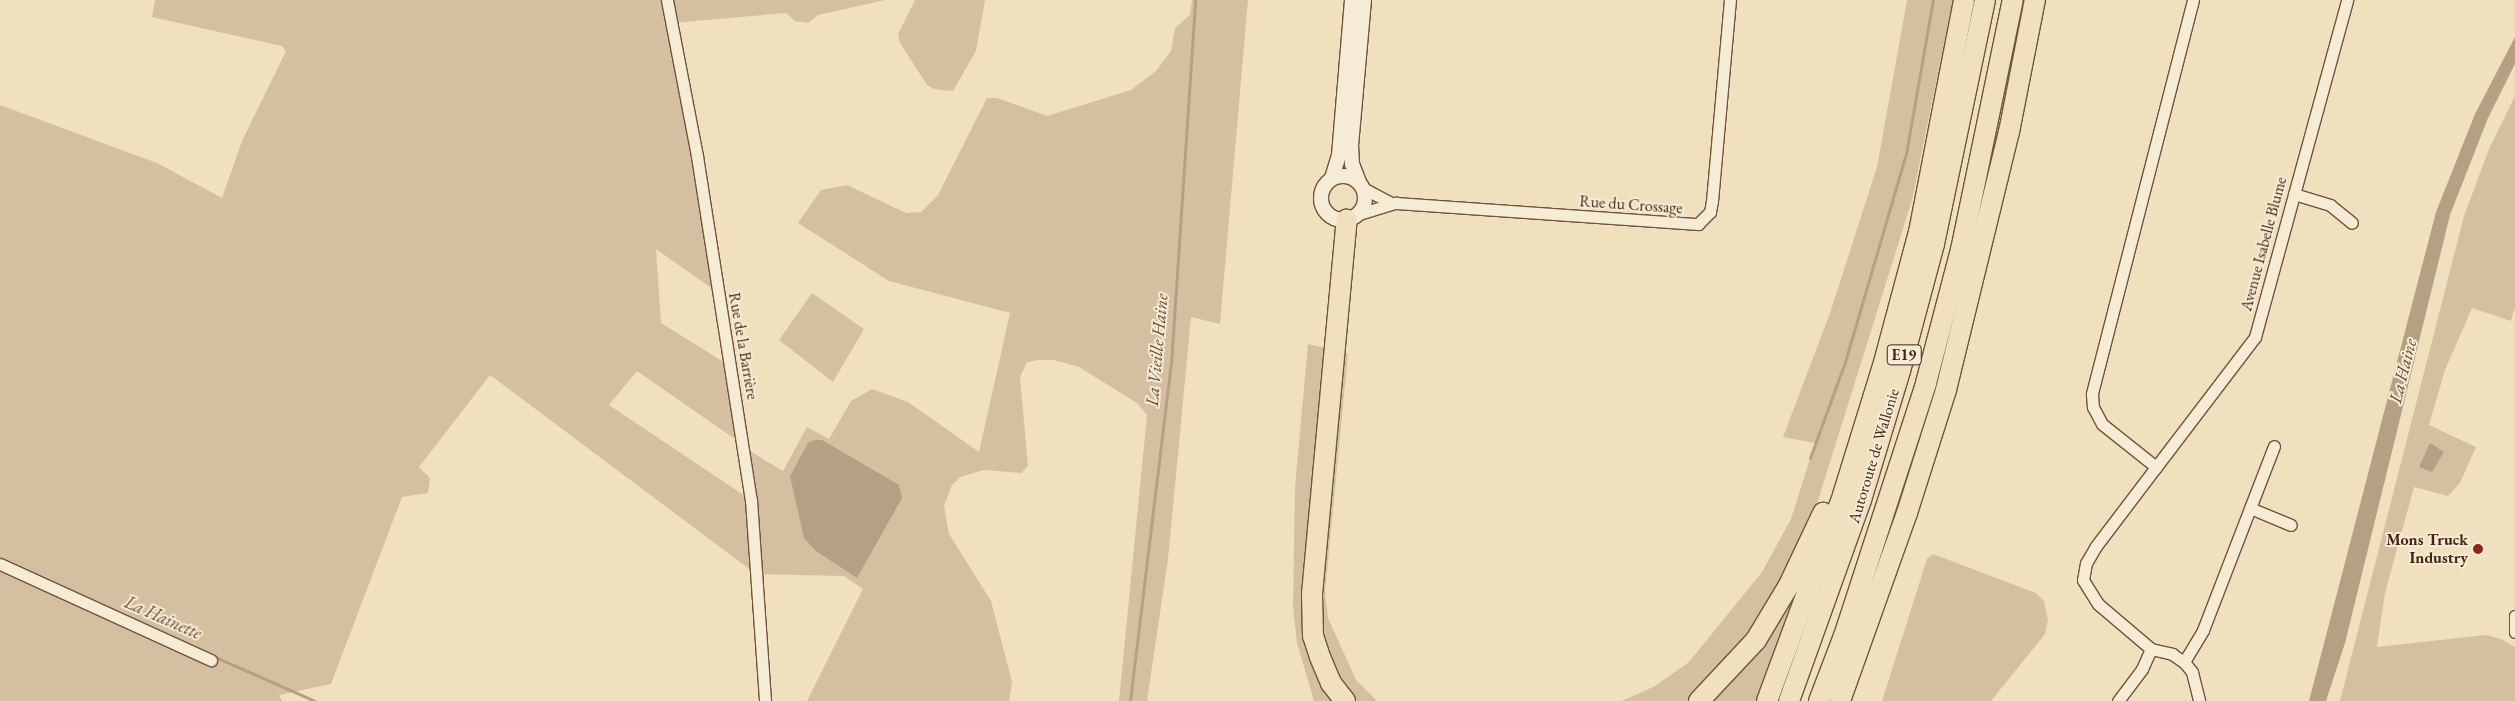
<!DOCTYPE html>
<html>
<head>
<meta charset="utf-8">
<style>
  body { margin:0 }
  #map { position:relative; width:2515px; height:701px; overflow:hidden; background:#f1e0bd; font-family:"EB Garamond",serif }
  div>[style] { position:absolute }
  .green>* { inset:0; background:#d4c0a0 }
  .water>* { inset:0; background:#b6a083 }
  .stream>* { height:3px; margin:-1.5px; padding:0 1.5px; transform-origin:1.5px; border-radius:1.5px; background:#b6a083 }
  .roads { filter:drop-shadow(1px 0 #6f533e) drop-shadow(-1px 0 #6f533e) drop-shadow(0 1px #6f533e) drop-shadow(0 -1px #6f533e) }
  .minor>* { height:11px; margin:-5.5px; padding:0 5.5px; transform-origin:5.5px; border-radius:5.5px; background:#f6ebd4 }
  .tertiary>* { height:14px; margin:-7px; padding:0 7px; transform-origin:7px; border-radius:7px; background:#f6ebd4 }
  .tertiary>.ring { margin:-7px; padding:0; box-sizing:content-box; background:none; border:14px solid #f6ebd4; border-radius:50% }
  .motorway>* { height:20px; margin:-10px; padding:0 10px; transform-origin:10px; border-radius:10px; background:#f1e0bd }
  .dots>* { width:14px; height:14px; translate:-50% -50%; box-sizing:border-box; border:2px solid #f6ebd4; border-radius:50% }
  span { translate:-50% -50%; white-space:nowrap; text-align:center; line-height:1.15; -webkit-text-stroke:4px #f6ebd4; paint-order:stroke }
  .shield-label span { padding:1px 4px; background:#f6ebd4; border:1px solid; border-radius:4px; -webkit-text-stroke-width:0 }
  .shield-label { font-size:15px; color:#442413; font-weight:700 }
  .street-label { font-size:16px; color:#442413 }
  .poi-label { font-size:16px; color:#442413; font-weight:700 }
  .right { translate:-100% -50%; text-align:right }
  .water-label { font-size:18px; color:#664935; font-style:italic }
</style>
</head>
<body>
<div id="map">
  <div class="green">
    <div style="clip-path:polygon(155px 0,885px 0,818px 15px,808px 23px,795px 21px,786px 13px,672px 23px,717px 292px,656px 249px,661px 323px,730px 366px,742px 437px,732px 437px,637px 371px,609px 405px,751px 500px,743px 447px,783px 471px,807px 427px,829px 439px,851px 401px,872px 389px,908px 402px,979px 452px,1010px 313px,889px 281px,798px 223px,821px 190px,847px 185px,906px 213px,921px 212px,938px 195px,987px 98px,997px 98px,1047px 116px,1131px 90px,1156px 71px,1171px 51px,1175px 28px,1190px 15px,1192px 0,1248px 0,1220px 324px,1191px 317px,1168px 559px,1147px 701px,1119px 701px,1147px 415px,1137px 403px,1079px 367px,1054px 360px,1038px 360px,1027px 362px,1020px 377px,1028px 466px,1021px 473px,984px 470px,960px 477px,952px 485px,944px 506px,949px 534px,991px 601px,1012px 682px,1009px 701px,807px 701px,863px 589px,844px 576px,756px 574px,490px 375px,419px 467px,430px 478px,428px 493px,402px 497px,331px 684px,279px 695px,282px 701px,0 701px,0 105px,157px 163px,222px 198px,242px 141px,286px 51px,282px 46px,152px 17px)"></div>
    <div style="clip-path:polygon(915px 0,985px 0,976px 51px,953px 91px,934px 89px,927px 85px,900px 43px,898px 34px)"></div>
    <div style="clip-path:polygon(1907px 0,1953px 0,1912px 200px,1815px 510px,1793px 557px,1752px 627px,1709px 683px,1689px 701px,1622px 701px,1655px 686px,1689px 662px,1762px 572px,1791px 519px,1815px 443px,1783px 437px,1830px 313px,1877px 167px)"></div>
    <div style="clip-path:polygon(2515px 96px,2515px 307px,2511px 321px,2472px 308px,2445px 370px,2429px 425px,2476px 447px,2460px 483px,2448px 496px,2414px 487px,2385px 593px,2377px 647px,2486px 635px,2501px 639px,2515px 647px,2515px 701px,2340px 701px,2464px 216px,2489px 149px)"></div>
    <div style="clip-path:polygon(812px 293px,864px 329px,833px 382px,779px 340px)"></div>
    <div style="clip-path:polygon(1308px 344px,1329px 349px,1306px 609px,1340px 701px,1314px 701px,1297px 643px,1293px 606px,1295px 487px)"></div>
    <div style="clip-path:polygon(1339px 352px,1348px 354px,1325px 592px,1328px 618px,1356px 680px,1377px 701px,1356px 701px,1339px 678px,1324px 648px,1319px 619px)"></div>
    <div style="clip-path:polygon(1824px 526px,1758px 701px,1709px 701px)"></div>
    <div style="clip-path:polygon(1933px 554px,2036px 593px,2044px 601px,2048px 620px,2045px 634px,1991px 701px,1882px 701px,1927px 559px)"></div>
  </div>
  <div class="water">
    <div style="clip-path:polygon(2515px 37px,2515px 64px,2488px 118px,2450px 215px,2345px 643px,2326px 701px,2309px 701px,2436px 212px,2475px 114px)"></div>
    <div style="clip-path:polygon(814px 440px,822px 440px,899px 485px,902px 498px,857px 578px,816px 551px,804px 538px,790px 476px,808px 443px)"></div>
    <div style="clip-path:polygon(2430px 443px,2444px 452px,2432px 472px,2419px 467px)"></div>
  </div>
  <div class="stream">
    <div style="left:1810px;top:458px;width:102px;rotate:-70deg"></div>
    <div style="left:1845px;top:362px;width:217px;rotate:-73.7deg"></div>
    <div style="left:1906px;top:154px;width:156px;rotate:-80.1deg"></div>
    <div style="left:213px;top:656px;width:111px;rotate:23.8deg"></div>
    <div style="left:1130px;top:701px;width:339px;rotate:-83.1deg"></div>
    <div style="left:1171px;top:364px;width:365px;rotate:-86.2deg"></div>
  </div>
  <div class="roads">
    <div class="minor">
      <div style="left:667px;top:0;width:159px;rotate:79.1deg"></div>
      <div style="left:697px;top:156px;width:348px;rotate:81.1deg"></div>
      <div style="left:751px;top:500px;width:201px;rotate:86deg"></div>
      <div style="left:2193px;top:0;width:407px;rotate:104.4deg"></div>
      <div style="left:2092px;top:394px;width:13px;rotate:86deg"></div>
      <div style="left:2093px;top:407px;width:19px;rotate:62deg"></div>
      <div style="left:2102px;top:424px;width:69px;rotate:38.5deg"></div>
      <div style="left:2156px;top:467px;width:99px;rotate:127.2deg"></div>
      <div style="left:2096px;top:546px;width:20px;rotate:120deg"></div>
      <div style="left:2086px;top:563px;width:17px;rotate:100deg"></div>
      <div style="left:2083px;top:580px;width:28px;rotate:58deg"></div>
      <div style="left:2098px;top:604px;width:70px;rotate:40.3deg"></div>
      <div style="left:2151px;top:649px;width:22px;rotate:13deg"></div>
      <div style="left:2172px;top:654px;width:14px;rotate:34deg"></div>
      <div style="left:2184px;top:662px;width:13px;rotate:51deg"></div>
      <div style="left:2192px;top:672px;width:30px;rotate:76deg"></div>
      <div style="left:1363px;top:188px;width:32px;rotate:28deg"></div>
      <div style="left:2294px;top:194px;width:38px;rotate:17deg"></div>
      <div style="left:2330px;top:205px;width:28px;rotate:39deg"></div>
      <div style="left:1359px;top:214px;width:39px;rotate:-17deg"></div>
      <div style="left:1396px;top:203px;width:303px;rotate:4deg"></div>
      <div style="left:1698px;top:224px;width:17px;rotate:-45deg"></div>
      <div style="left:1710px;top:212px;width:11px;rotate:-80deg"></div>
      <div style="left:1712px;top:201px;width:202px;rotate:-84.9deg"></div>
      <div style="left:2156px;top:467px;width:163px;rotate:-52.7deg"></div>
      <div style="left:2255px;top:337px;width:349px;rotate:-74.7deg"></div>
      <div style="left:2250px;top:508px;width:44px;rotate:22.5deg"></div>
      <div style="left:0;top:564px;width:232px;rotate:24.5deg"></div>
      <div style="left:2515px;top:616px;width:16px;rotate:90deg"></div>
      <div style="left:2184px;top:662px;width:37px;rotate:-59deg"></div>
      <div style="left:2203px;top:630px;width:197px;rotate:-68.9deg"></div>
      <div style="left:2118px;top:701px;width:40px;rotate:-53deg"></div>
      <div style="left:2142px;top:669px;width:22px;rotate:-66deg"></div>
    </div>
    <div class="tertiary">
      <div class="ring" style="left:1321px;top:176px;width:30px;height:30px"></div>
      <div style="left:1332px;top:178px;width:24px;rotate:-73deg"></div>
      <div style="left:1339px;top:155px;width:156px;rotate:-85.2deg"></div>
      <div style="left:1359px;top:182px;width:19px;rotate:-111deg"></div>
      <div style="left:1352px;top:164px;width:18px;rotate:-93deg"></div>
      <div style="left:1351px;top:146px;width:147px;rotate:-84.9deg"></div>
    </div>
    <div class="motorway">
      <div style="left:1345px;top:701px;width:23px;rotate:-128deg"></div>
      <div style="left:1331px;top:683px;width:28px;rotate:-113deg"></div>
      <div style="left:1320px;top:657px;width:22px;rotate:-108deg"></div>
      <div style="left:1313px;top:636px;width:42px;rotate:-91.4deg"></div>
      <div style="left:1312px;top:594px;width:376px;rotate:-84.7deg"></div>
      <div style="left:1699px;top:701px;width:83px;rotate:-46.9deg"></div>
      <div style="left:1756px;top:640px;width:64px;rotate:-59deg"></div>
      <div style="left:1789px;top:585px;width:80px;rotate:-64.7deg"></div>
      <div style="left:1767px;top:701px;width:220px;rotate:-69.7deg"></div>
      <div style="left:1843px;top:495px;width:135px;rotate:-72.8deg"></div>
      <div style="left:1883px;top:366px;width:139px;rotate:-75deg"></div>
      <div style="left:1919px;top:232px;width:236px;rotate:-79deg"></div>
      <div style="left:1789px;top:701px;width:214px;rotate:-70.3deg"></div>
      <div style="left:1861px;top:500px;width:135px;rotate:-73.2deg"></div>
      <div style="left:1900px;top:371px;width:131px;rotate:-75deg"></div>
      <div style="left:1934px;top:244px;width:249px;rotate:-78.2deg"></div>
      <div style="left:1819px;top:701px;width:70px;rotate:-69deg"></div>
      <div style="left:1844px;top:636px;width:266px;rotate:-72deg"></div>
      <div style="left:1926px;top:383px;width:138px;rotate:-75.3deg"></div>
      <div style="left:1961px;top:250px;width:255px;rotate:-78.3deg"></div>
      <div style="left:1840px;top:701px;width:200px;rotate:-70.4deg"></div>
      <div style="left:1907px;top:513px;width:129px;rotate:-72.4deg"></div>
      <div style="left:1946px;top:390px;width:266px;rotate:-76.3deg"></div>
      <div style="left:2009px;top:132px;width:135px;rotate:-78.9deg"></div>
    </div>
  </div>
  <div class="dots">
    <div style="left:2478px;top:549px;background:#8f2418"></div>
  </div>
  <div class="shield-label">
    <span style="left:1904px;top:355px">E19</span>
  </div>
  <div class="street-label">
    <span style="left:1631px;top:205px;rotate:4deg">Rue du Crossage</span>
    <span style="left:2264px;top:244px;rotate:-75deg">Avenue Isabelle Blume</span>
    <span style="left:743px;top:346px;rotate:80deg">Rue de la Barrière</span>
    <span style="left:1874px;top:456px;rotate:-73deg">Autoroute de Wallonie</span>
  </div>
  <div class="poi-label">
    <span class="right" style="left:2468px;top:549px">Mons Truck<br>Industry</span>
  </div>
  <div class="water-label">
    <span style="left:1157px;top:350px;rotate:-85deg">La Vieille Haine</span>
    <span style="left:2403px;top:371px;rotate:-76deg">La Haine</span>
    <span style="left:163px;top:618px;rotate:24deg">La Hainette</span>
  </div>
</div>
</body>
</html>
